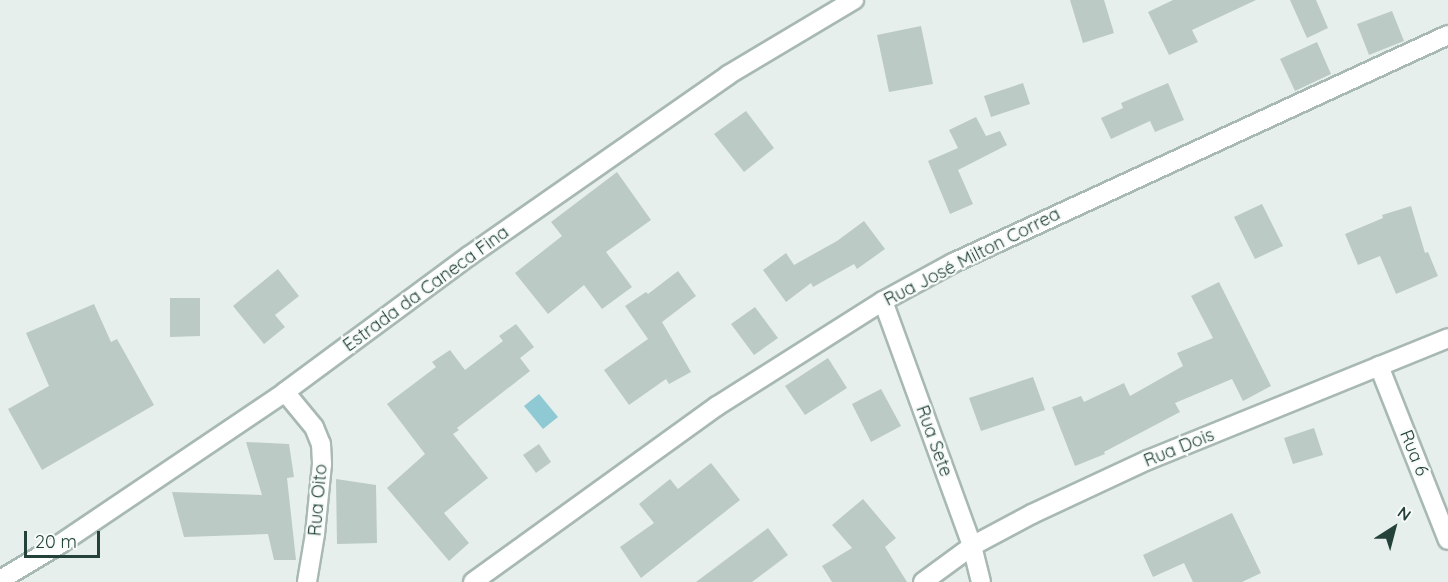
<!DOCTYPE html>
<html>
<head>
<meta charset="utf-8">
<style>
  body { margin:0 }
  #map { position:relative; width:1448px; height:582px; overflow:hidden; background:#e6efeb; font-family:Quicksand,sans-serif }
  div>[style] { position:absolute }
  .water>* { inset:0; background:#8ec9d4 }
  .building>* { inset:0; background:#bbcac4 }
  .roads { filter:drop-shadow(2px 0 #a8b8b2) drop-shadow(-2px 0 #a8b8b2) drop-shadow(0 2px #a8b8b2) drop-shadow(0 -2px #a8b8b2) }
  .street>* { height:18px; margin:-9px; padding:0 9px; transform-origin:9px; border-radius:9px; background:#fff }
  .secondary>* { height:18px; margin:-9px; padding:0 9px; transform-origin:9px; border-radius:9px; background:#fff }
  span { translate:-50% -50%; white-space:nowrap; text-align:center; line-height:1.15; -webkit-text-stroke:4.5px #f7fbf9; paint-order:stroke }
  .street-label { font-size:18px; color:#24423a }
  .north { position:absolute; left:1364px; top:498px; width:60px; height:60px; -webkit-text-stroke:4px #f7fbf9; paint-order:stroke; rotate:36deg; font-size:16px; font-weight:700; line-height:24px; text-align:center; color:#24423a }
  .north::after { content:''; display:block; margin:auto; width:21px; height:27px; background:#24423a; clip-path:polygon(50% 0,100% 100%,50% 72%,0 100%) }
  .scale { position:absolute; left:24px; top:531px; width:76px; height:27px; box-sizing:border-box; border:3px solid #24423a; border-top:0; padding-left:8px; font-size:18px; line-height:21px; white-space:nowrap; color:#24423a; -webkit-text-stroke:4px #f7fbf9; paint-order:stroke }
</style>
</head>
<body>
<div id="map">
  <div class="water">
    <div style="clip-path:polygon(539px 394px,558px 417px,543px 429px,524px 406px)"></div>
  </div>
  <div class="building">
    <div style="clip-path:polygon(1070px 0,1104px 0,1114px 33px,1083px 43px)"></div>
    <div style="clip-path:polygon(1173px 0,1256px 0,1192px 30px,1198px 42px,1169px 55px,1148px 12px)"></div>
    <div style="clip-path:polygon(1290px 0,1316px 0,1328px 28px,1307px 38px)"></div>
    <div style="clip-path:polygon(1392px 11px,1404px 41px,1369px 55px,1357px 24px)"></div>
    <div style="clip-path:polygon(921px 26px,933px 84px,889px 92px,877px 35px)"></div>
    <div style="clip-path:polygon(1317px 42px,1331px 74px,1295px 91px,1280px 59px)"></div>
    <div style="clip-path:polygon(1023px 83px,1030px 104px,991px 117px,984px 96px)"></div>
    <div style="clip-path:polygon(1168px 83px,1184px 120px,1155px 132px,1150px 121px,1111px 139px,1101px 118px,1123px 108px,1121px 103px)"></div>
    <div style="clip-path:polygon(746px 111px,774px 148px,744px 172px,714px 134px)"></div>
    <div style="clip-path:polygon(976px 117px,986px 136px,1000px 131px,1007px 145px,958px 170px,973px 204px,950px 214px,928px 161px,958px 148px,949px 130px)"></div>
    <div style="clip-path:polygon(617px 172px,651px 220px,606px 252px,632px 287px,602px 309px,584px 285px,548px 314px,515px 273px,562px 236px,551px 222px)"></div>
    <div style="clip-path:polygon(1262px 204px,1283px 246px,1255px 259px,1234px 217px)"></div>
    <div style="clip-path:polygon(1411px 206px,1425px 253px,1428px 252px,1438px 276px,1396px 294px,1380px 256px,1358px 265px,1345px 234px,1383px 218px,1382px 215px)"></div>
    <div style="clip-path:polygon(864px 221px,885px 249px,857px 269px,854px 264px,813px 287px,811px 283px,786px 302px,763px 270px,786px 253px,794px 265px,837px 241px)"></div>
    <div style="clip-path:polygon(278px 269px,299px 296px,275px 315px,285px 327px,264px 344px,233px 306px)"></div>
    <div style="clip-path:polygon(678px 271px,696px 296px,662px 322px,691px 372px,669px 384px,666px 379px,629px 405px,604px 370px,648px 339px,625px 306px,646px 292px,648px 294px)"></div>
    <div style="clip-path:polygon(1219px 282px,1271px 386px,1243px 401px,1232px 379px,1175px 403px,1180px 412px,1104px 452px,1105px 454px,1075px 466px,1052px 407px,1081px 396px,1084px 402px,1124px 383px,1130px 396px,1183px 366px,1177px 353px,1213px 338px,1191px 296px)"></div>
    <div style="clip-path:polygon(170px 298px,200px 298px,200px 336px,170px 337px)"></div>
    <div style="clip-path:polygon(94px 304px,111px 342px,117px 339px,154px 405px,42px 470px,8px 409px,49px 386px,26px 333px)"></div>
    <div style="clip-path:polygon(755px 307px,778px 338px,754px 355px,731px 324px)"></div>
    <div style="clip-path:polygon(516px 324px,534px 347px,520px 358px,530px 371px,457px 428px,459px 430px,453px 434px,488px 478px,444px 513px,469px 543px,449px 561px,387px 488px,425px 454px,387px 404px,436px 367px,432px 362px,450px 350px,465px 370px,503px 341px,499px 336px)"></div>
    <div style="clip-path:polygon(828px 358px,847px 388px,805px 415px,785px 386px)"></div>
    <div style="clip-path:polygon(1033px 377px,1045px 410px,981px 431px,969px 398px)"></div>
    <div style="clip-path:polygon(881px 389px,901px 426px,871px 442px,852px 404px)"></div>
    <div style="clip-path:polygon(1314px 428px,1323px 455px,1293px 464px,1284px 438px)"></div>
    <div style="clip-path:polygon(246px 442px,289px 444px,294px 477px,287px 478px,296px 560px,274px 560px,268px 534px,184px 537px,172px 492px,262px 495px)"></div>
    <div style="clip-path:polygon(539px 444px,551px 462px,536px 473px,523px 455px)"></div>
    <div style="clip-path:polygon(711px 463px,740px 500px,641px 578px,620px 547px,654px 523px,639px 504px,670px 479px,678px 489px)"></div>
    <div style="clip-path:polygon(336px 479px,376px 485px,377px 543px,337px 544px)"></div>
    <div style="clip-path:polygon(863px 499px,896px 538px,885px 547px,907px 582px,832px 582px,822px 566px,852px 548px,832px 525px)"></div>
    <div style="clip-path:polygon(1232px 513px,1261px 573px,1242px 582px,1193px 582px,1184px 563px,1153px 577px,1143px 555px)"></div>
    <div style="clip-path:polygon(768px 528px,788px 555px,752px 582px,696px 582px)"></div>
  </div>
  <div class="roads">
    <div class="street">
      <div style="left:883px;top:301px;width:261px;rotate:70deg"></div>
      <div style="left:972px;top:546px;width:37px;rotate:76deg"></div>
      <div style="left:1379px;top:366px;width:187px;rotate:68.4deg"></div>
      <div style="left:285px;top:392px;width:45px;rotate:50.4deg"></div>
      <div style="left:314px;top:427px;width:18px;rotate:68deg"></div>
      <div style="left:321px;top:444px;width:20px;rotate:87deg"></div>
      <div style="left:322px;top:464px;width:70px;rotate:95.7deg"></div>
      <div style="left:315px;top:534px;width:49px;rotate:99.5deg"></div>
      <div style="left:473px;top:582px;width:301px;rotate:-35.8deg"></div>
      <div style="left:717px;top:406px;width:196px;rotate:-32.3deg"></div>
      <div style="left:883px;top:301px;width:80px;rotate:-28.5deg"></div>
      <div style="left:953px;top:263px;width:545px;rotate:-24.73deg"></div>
      <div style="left:923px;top:582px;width:61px;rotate:-36.3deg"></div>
      <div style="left:972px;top:546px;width:68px;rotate:-28.1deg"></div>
      <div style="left:1032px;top:514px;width:128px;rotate:-25deg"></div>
      <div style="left:1148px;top:460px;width:324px;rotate:-22.1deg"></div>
    </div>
    <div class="secondary">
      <div style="left:0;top:580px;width:70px;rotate:-31deg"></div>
      <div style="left:60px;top:544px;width:272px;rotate:-34deg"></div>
      <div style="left:285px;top:392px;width:229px;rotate:-36.5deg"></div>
      <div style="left:469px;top:256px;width:316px;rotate:-34.9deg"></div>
      <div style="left:728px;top:75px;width:147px;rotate:-30.8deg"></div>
    </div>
  </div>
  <div class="street-label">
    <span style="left:972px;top:257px;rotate:-27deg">Rua José Milton Correa</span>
    <span style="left:426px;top:289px;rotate:-36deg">Estrada da Caneca Fina</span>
    <span style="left:934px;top:441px;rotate:70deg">Rua Sete</span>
    <span style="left:1179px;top:448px;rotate:-22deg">Rua Dois</span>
    <span style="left:1414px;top:453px;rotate:68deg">Rua 6</span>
    <span style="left:318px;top:500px;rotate:-85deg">Rua Oito</span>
  </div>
  <div class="north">N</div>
  <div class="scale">20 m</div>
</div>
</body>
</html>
